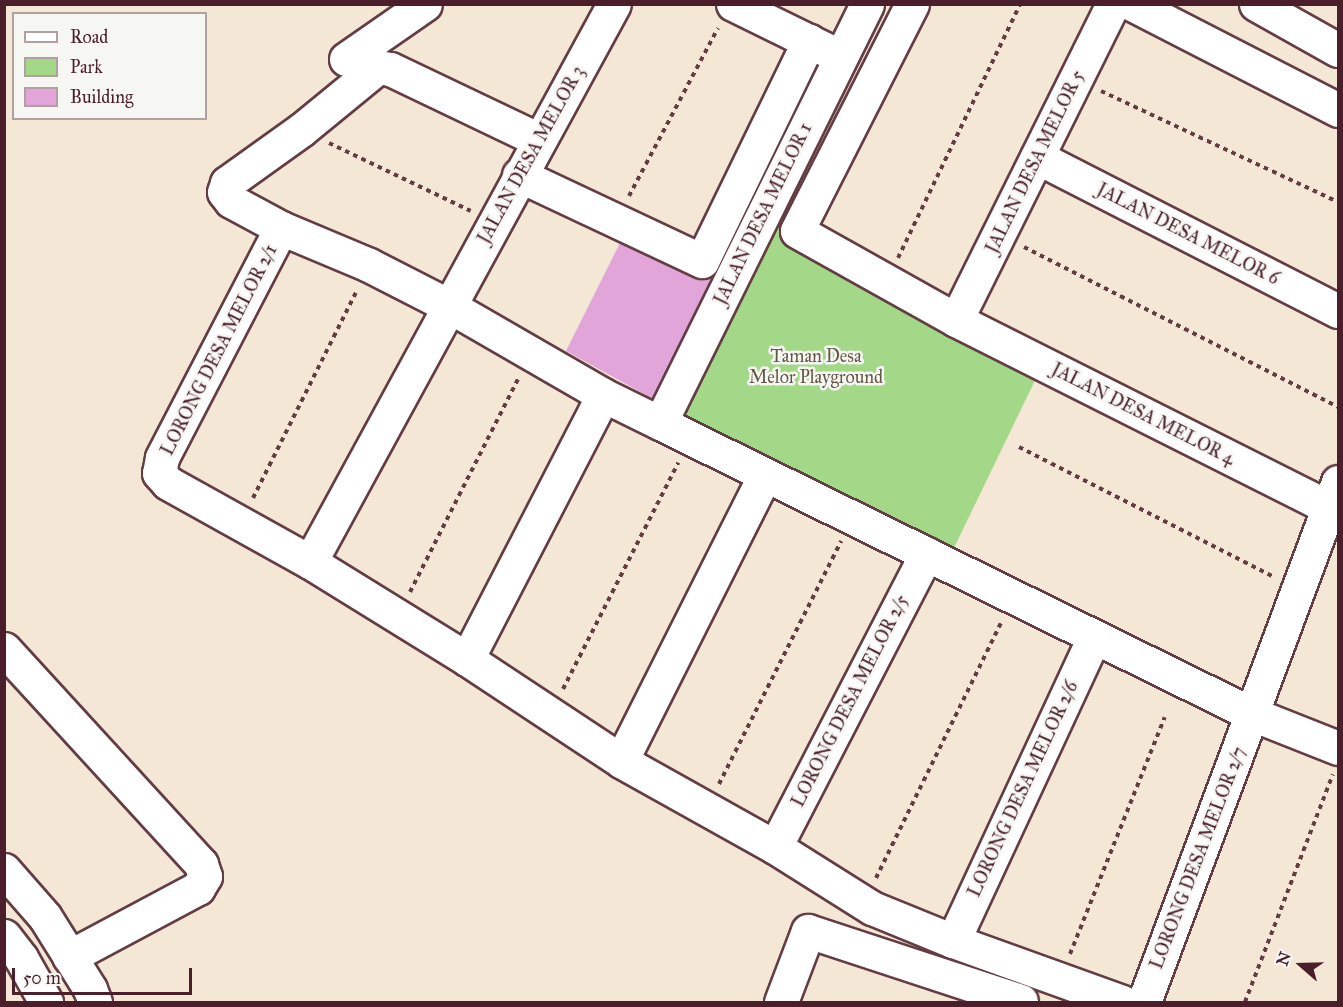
<!DOCTYPE html>
<html>
<head>
<meta charset="utf-8">
<style>
  body { margin:0 }
  #map { position:relative; width:1343px; height:1007px; overflow:hidden; background:#f5e7d5; font-family:"IM FELL Great Primer",serif }
  div>[style] { position:absolute }
  .green>* { inset:0; background:#a2d888 }
  .building>* { inset:0; background:#e1a5da }
  .path>* { height:4px; margin-top:-2px; transform-origin:0; background:repeating-linear-gradient(90deg,#643d44 0 4.5px,transparent 0 9px) }
  .roads { filter:drop-shadow(2px 0 #643d44) drop-shadow(-2px 0 #643d44) drop-shadow(0 2px #643d44) drop-shadow(0 -2px #643d44) }
  .minor>* { height:33px; margin:-16.5px; padding:0 16.5px; transform-origin:16.5px; border-radius:16.5px; background:#fff }
  span { translate:-50% -50%; white-space:nowrap; text-align:center; line-height:1.15; -webkit-text-stroke:5px #f6f6f2; paint-order:stroke }
  .street-label { font-size:18px; color:#4a1f2b }
  .park-label { font-size:18px; color:#645647 }
  .frame { position:absolute; inset:0; border:6px solid #4a1f2b; pointer-events:none }
  .legend { position:absolute; left:12px; top:12px; width:195px; height:108px; box-sizing:border-box; background:#f6f6f2; border:2px solid #b1a0a2; margin:0; padding:8px 10px; list-style:none; font-size:18px; color:#4a1f2b }
  .legend li { display:flex; align-items:center; gap:12px; height:30px }
  .legend b { width:30px; border:2px solid #b1a0a2 }
  .north { position:absolute; left:1271px; top:935px; width:60px; height:60px; -webkit-text-stroke:4px #f6f6f2; paint-order:stroke; rotate:290deg; font-size:16px; font-weight:700; line-height:24px; text-align:center; color:#4a1f2b }
  .north::after { content:''; display:block; margin:auto; width:21px; height:27px; background:#4a1f2b; clip-path:polygon(50% 0,100% 100%,50% 72%,0 100%) }
  .scale { position:absolute; left:12px; top:968px; width:180px; height:27px; box-sizing:border-box; border:3px solid #4a1f2b; border-top:0; padding-left:8px; font-size:18px; line-height:21px; white-space:nowrap; color:#4a1f2b; -webkit-text-stroke:4px #f6f6f2; paint-order:stroke }
</style>
</head>
<body>
<div id="map">
  <div class="green">
    <div style="clip-path:polygon(767px 214px,1042px 366px,951px 554px,667px 420px)"></div>
  </div>
  <div class="building">
    <div style="clip-path:polygon(624px 235px,716px 284px,655px 400px,566px 351px)"></div>
  </div>
  <div class="path">
    <div style="left:1101px;top:91px;width:262px;rotate:25.1deg"></div>
    <div style="left:329px;top:143px;width:157px;rotate:25.6deg"></div>
    <div style="left:629px;top:196px;width:190px;rotate:-62.1deg"></div>
    <div style="left:1024px;top:247px;width:352px;rotate:27deg"></div>
    <div style="left:898px;top:258px;width:282px;rotate:-64.3deg"></div>
    <div style="left:1019px;top:447px;width:286px;rotate:27deg"></div>
    <div style="left:253px;top:498px;width:233px;rotate:-63.4deg"></div>
    <div style="left:410px;top:592px;width:239px;rotate:-63.1deg"></div>
    <div style="left:563px;top:689px;width:254px;rotate:-63deg"></div>
    <div style="left:719px;top:784px;width:272px;rotate:-63.3deg"></div>
    <div style="left:876px;top:878px;width:286px;rotate:-63.9deg"></div>
    <div style="left:1070px;top:954px;width:255px;rotate:-68.2deg"></div>
    <div style="left:1245px;top:1002px;width:244px;rotate:-68.9deg"></div>
  </div>
  <div class="roads">
    <div class="minor">
      <div style="left:733px;top:4px;width:107px;rotate:26.1deg"></div>
      <div style="left:912px;top:4px;width:254px;rotate:116.9deg"></div>
      <div style="left:797px;top:231px;width:182px;rotate:29.2deg"></div>
      <div style="left:956px;top:320px;width:418px;rotate:26.7deg"></div>
      <div style="left:1132px;top:4px;width:232px;rotate:27.2deg"></div>
      <div style="left:1256px;top:4px;width:94px;rotate:29.3deg"></div>
      <div style="left:346px;top:59px;width:96px;rotate:-34.8deg"></div>
      <div style="left:539px;top:140px;width:165px;rotate:-154.5deg"></div>
      <div style="left:390px;top:69px;width:12px;rotate:-171deg"></div>
      <div style="left:378px;top:67px;width:99px;rotate:140.7deg"></div>
      <div style="left:301px;top:130px;width:91px;rotate:144.4deg"></div>
      <div style="left:227px;top:183px;width:9px;rotate:108deg"></div>
      <div style="left:224px;top:192px;width:11px;rotate:52deg"></div>
      <div style="left:231px;top:201px;width:57px;rotate:28.4deg"></div>
      <div style="left:281px;top:228px;width:95px;rotate:22.8deg"></div>
      <div style="left:369px;top:265px;width:90px;rotate:27.1deg"></div>
      <div style="left:449px;top:306px;width:178px;rotate:30deg"></div>
      <div style="left:603px;top:395px;width:64px;rotate:26.2deg"></div>
      <div style="left:660px;top:423px;width:660px;rotate:26.18deg"></div>
      <div style="left:1252px;top:714px;width:92px;rotate:21.6deg"></div>
      <div style="left:1037px;top:157px;width:338px;rotate:27.1deg"></div>
      <div style="left:519px;top:175px;width:202px;rotate:25.2deg"></div>
      <div style="left:702px;top:261px;width:245px;rotate:-64.1deg"></div>
      <div style="left:281px;top:228px;width:259px;rotate:117.4deg"></div>
      <div style="left:162px;top:458px;width:15px;rotate:101deg"></div>
      <div style="left:159px;top:473px;width:13px;rotate:48deg"></div>
      <div style="left:168px;top:483px;width:162px;rotate:29.1deg"></div>
      <div style="left:310px;top:562px;width:185px;rotate:31.7deg"></div>
      <div style="left:467px;top:659px;width:185px;rotate:33.5deg"></div>
      <div style="left:621px;top:761px;width:176px;rotate:29.2deg"></div>
      <div style="left:775px;top:847px;width:115px;rotate:32.2deg"></div>
      <div style="left:872px;top:908px;width:87px;rotate:22.2deg"></div>
      <div style="left:953px;top:941px;width:180px;rotate:19.8deg"></div>
      <div style="left:956px;top:320px;width:353px;rotate:-63.6deg"></div>
      <div style="left:660px;top:423px;width:467px;rotate:-63.7deg"></div>
      <div style="left:310px;top:562px;width:635px;rotate:-61.42deg"></div>
      <div style="left:4px;top:649px;width:292px;rotate:47.5deg"></div>
      <div style="left:201px;top:864px;width:13px;rotate:72deg"></div>
      <div style="left:205px;top:876px;width:14px;rotate:120deg"></div>
      <div style="left:198px;top:888px;width:146px;rotate:151.9deg"></div>
      <div style="left:467px;top:659px;width:297px;rotate:-62.7deg"></div>
      <div style="left:621px;top:761px;width:320px;rotate:-63.3deg"></div>
      <div style="left:775px;top:847px;width:330px;rotate:-62.7deg"></div>
      <div style="left:4px;top:870px;width:62px;rotate:48.9deg"></div>
      <div style="left:45px;top:917px;width:85px;rotate:58deg"></div>
      <div style="left:90px;top:989px;width:14px;rotate:69deg"></div>
      <div style="left:4px;top:936px;width:28px;rotate:52deg"></div>
      <div style="left:21px;top:958px;width:51px;rotate:60.4deg"></div>
      <div style="left:953px;top:941px;width:335px;rotate:-65.1deg"></div>
      <div style="left:781px;top:1002px;width:76px;rotate:-69.2deg"></div>
      <div style="left:808px;top:931px;width:224px;rotate:18.2deg"></div>
      <div style="left:1144px;top:1002px;width:555px;rotate:-69.54deg"></div>
    </div>
  </div>
  <div class="street-label">
    <span style="left:531px;top:155px;rotate:-61deg">JALAN DESA MELOR 3</span>
    <span style="left:1035px;top:162px;rotate:-64deg">JALAN DESA MELOR 5</span>
    <span style="left:763px;top:214px;rotate:-64deg">JALAN DESA MELOR 1</span>
    <span style="left:1188px;top:234px;rotate:27deg">JALAN DESA MELOR 6</span>
    <span style="left:219px;top:350px;rotate:-63deg">LORONG DESA MELOR 2/1</span>
    <span style="left:1143px;top:414px;rotate:27deg">JALAN DESA MELOR 4</span>
    <span style="left:850px;top:701px;rotate:-63deg">LORONG DESA MELOR 2/5</span>
    <span style="left:1023px;top:789px;rotate:-65deg">LORONG DESA MELOR 2/6</span>
    <span style="left:1198px;top:858px;rotate:-69deg">LORONG DESA MELOR 2/7</span>
  </div>
  <div class="park-label">
    <span style="left:816px;top:367px">Taman Desa<br>Melor Playground</span>
  </div>
  <div class="frame"></div>
  <ul class="legend">
  <li><b style="height:8px;background:#fff"></b>Road</li>
  <li><b style="height:16px;background:#a2d888"></b>Park</li>
  <li><b style="height:16px;background:#e1a5da"></b>Building</li>
  </ul>
  <div class="north">N</div>
  <div class="scale">50 m</div>
</div>
</body>
</html>
